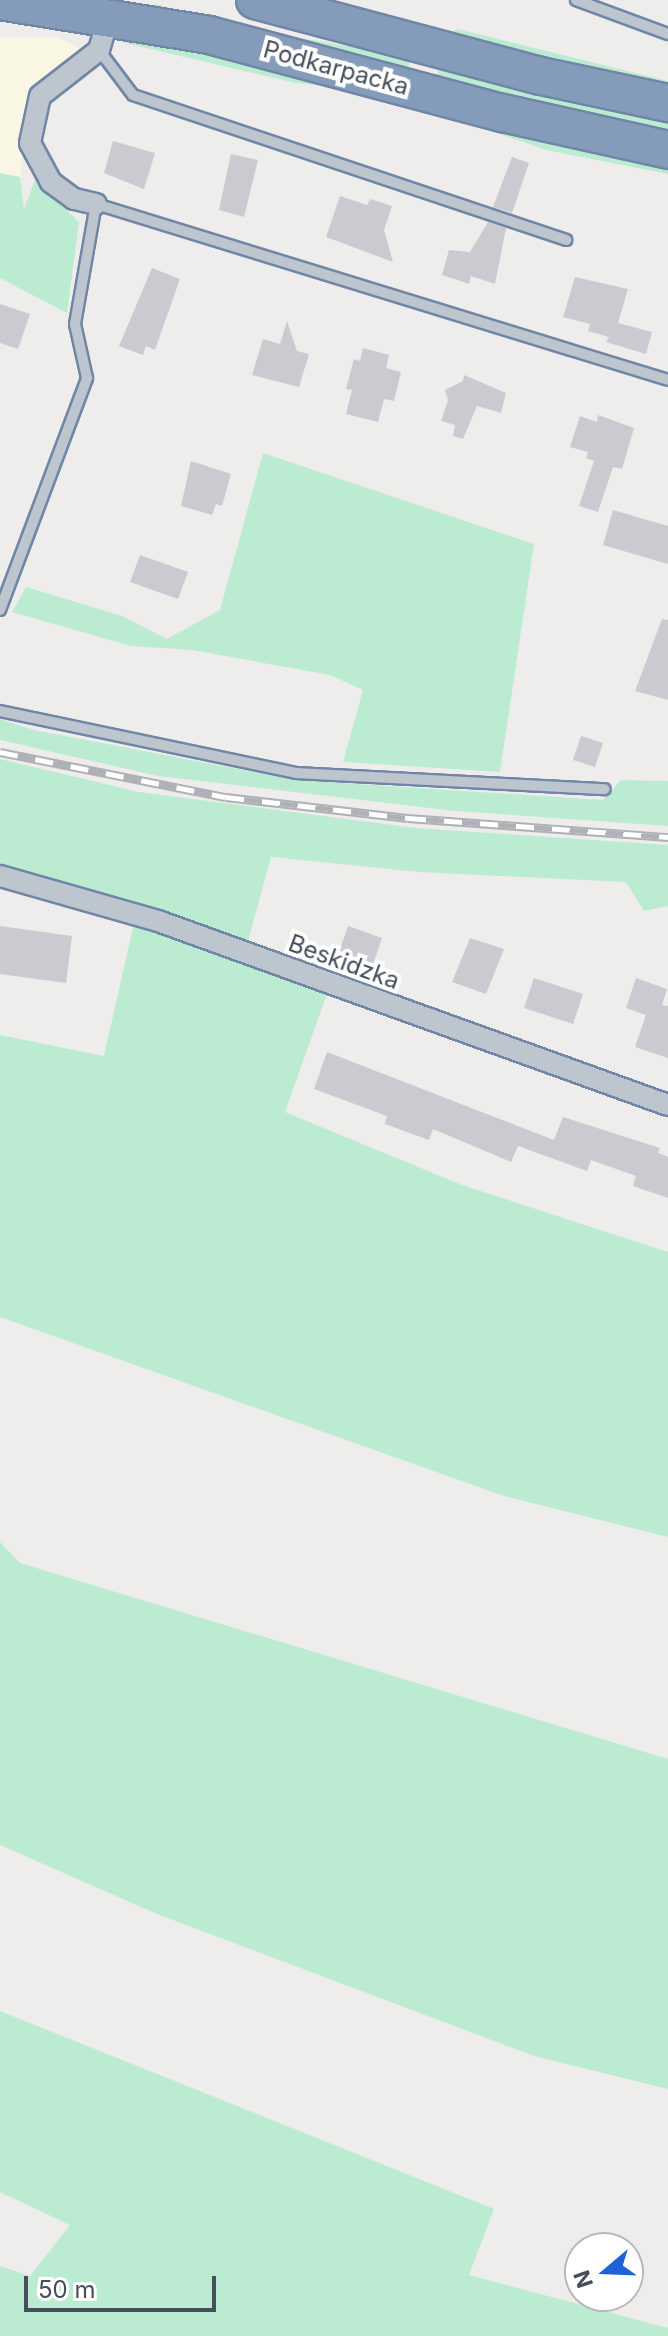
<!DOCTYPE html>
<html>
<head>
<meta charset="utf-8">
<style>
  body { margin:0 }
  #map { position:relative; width:668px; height:2336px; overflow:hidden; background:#efecec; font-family:Inter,sans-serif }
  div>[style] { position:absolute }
  .commercial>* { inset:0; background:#faf6e4 }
  .green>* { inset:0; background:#bbecd1 }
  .building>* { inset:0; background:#c9cbd1 }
  .roads { filter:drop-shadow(2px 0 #7086a6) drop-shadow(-2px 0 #7086a6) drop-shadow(0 2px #7086a6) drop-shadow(0 -2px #7086a6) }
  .lane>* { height:10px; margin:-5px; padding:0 5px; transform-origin:5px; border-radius:5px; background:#bdc5ce }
  .street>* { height:20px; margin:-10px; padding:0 10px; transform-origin:10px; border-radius:10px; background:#bdc5ce }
  .highway>* { height:36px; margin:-18px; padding:0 18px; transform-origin:18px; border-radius:18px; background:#859bba }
  .rail>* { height:9px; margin-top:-4.5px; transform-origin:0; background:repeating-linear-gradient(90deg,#fff 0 18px,#aeb1b6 0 36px); box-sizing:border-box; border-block:2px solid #aeb1b6 }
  span { translate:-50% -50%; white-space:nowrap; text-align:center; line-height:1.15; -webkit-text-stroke:8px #fff; paint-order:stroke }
  .street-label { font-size:24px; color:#454e59 }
  .north { position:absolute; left:564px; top:2232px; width:80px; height:80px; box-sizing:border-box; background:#fff; border:2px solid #b5b8bd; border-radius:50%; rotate:251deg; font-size:22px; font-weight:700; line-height:32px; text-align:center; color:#454e59 }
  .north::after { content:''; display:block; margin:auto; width:28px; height:36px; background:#1f62d6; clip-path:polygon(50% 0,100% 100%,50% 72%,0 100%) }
  .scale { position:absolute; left:24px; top:2276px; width:192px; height:36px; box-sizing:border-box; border:4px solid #454e59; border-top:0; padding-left:10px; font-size:24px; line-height:28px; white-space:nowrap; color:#454e59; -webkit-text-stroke:6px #fff; paint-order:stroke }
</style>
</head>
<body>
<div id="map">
  <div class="commercial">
    <div style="clip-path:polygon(57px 37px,83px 50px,49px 75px,30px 100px,20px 177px,0 173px,0 38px)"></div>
  </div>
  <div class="green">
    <div style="clip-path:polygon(155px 4px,283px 35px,411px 57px,407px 74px,154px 9px)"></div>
    <div style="clip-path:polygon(458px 29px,668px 81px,668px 89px,449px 33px)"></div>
    <div style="clip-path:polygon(131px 39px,160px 39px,339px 87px,296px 83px,125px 43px)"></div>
    <div style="clip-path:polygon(440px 64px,668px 117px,668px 135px,435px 81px)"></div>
    <div style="clip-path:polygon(465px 122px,668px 163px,668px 174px,546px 150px)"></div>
    <div style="clip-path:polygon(0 173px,20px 177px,24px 209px,35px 180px,79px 222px,67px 313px,0 278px)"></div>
    <div style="clip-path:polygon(263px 453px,534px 544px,500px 772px,343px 762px,363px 690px,330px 675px,192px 650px,131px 646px,12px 612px,26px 587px,122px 616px,167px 639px,220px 610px)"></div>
    <div style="clip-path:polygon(0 719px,34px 730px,295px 780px,603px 800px,621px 780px,668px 781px,668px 826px,455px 811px,158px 776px,0 740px)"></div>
    <div style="clip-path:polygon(0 759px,139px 792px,416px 828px,668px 845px,668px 906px,644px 911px,626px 882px,419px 872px,271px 857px,247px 945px,0 869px)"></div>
    <div style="clip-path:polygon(134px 923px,328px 991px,285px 1112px,462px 1185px,668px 1252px,668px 1537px,504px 1496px,0 1317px,0 1035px,104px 1056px)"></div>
    <div style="clip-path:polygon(0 1542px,20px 1563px,668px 1759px,668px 2089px,534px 2056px,157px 1914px,0 1845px)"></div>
    <div style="clip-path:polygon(0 2011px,494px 2209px,469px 2275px,668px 2328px,668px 2336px,0 2336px,0 2266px,30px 2276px,70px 2225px,0 2192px)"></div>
  </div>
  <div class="building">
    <div style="clip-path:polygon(113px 141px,155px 153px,144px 189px,104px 173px)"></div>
    <div style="clip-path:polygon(231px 154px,258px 160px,244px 217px,219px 210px)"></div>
    <div style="clip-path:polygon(512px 157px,529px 163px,512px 213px,493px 207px)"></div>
    <div style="clip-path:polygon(340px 196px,367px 205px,370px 199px,392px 206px,384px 230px,393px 262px,326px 237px)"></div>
    <div style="clip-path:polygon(488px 222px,506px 228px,495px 284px,471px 276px,469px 284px,442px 275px,449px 250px,470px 252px)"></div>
    <div style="clip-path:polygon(152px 268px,180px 279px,155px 350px,146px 346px,143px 355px,119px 346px)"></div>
    <div style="clip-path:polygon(575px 277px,628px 289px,618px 323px,652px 332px,646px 354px,606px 342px,609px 337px,588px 331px,590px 324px,563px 317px)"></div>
    <div style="clip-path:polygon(0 304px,30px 314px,18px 349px,0 343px)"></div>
    <div style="clip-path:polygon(287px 321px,297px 351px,309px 354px,299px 387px,252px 375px,263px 339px,280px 344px)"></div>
    <div style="clip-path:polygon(363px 348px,389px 355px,386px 368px,401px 372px,394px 401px,384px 399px,378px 422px,346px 414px,352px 390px,346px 389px,354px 359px,360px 361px)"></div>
    <div style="clip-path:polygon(464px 375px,506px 393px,501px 413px,477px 406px,463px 439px,453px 436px,455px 425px,441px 421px,448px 400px,445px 390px,463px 381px)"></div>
    <div style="clip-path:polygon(598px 415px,634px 428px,622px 469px,613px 467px,598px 512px,579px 506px,594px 461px,586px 458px,588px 452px,570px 447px,580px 416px,597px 422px)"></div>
    <div style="clip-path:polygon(191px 461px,231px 474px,222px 506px,216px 504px,212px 515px,181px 506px)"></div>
    <div style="clip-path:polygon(613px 510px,668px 526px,668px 564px,603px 545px)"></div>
    <div style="clip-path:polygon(140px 555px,188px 572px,178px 599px,130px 582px)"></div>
    <div style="clip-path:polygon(662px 619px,668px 620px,668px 700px,635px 691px)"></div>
    <div style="clip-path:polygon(581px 736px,603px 743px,595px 767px,573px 760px)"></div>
    <div style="clip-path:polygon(0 926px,72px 936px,66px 983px,0 974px)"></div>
    <div style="clip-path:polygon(348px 926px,382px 938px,369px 976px,335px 964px)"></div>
    <div style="clip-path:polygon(470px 938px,504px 949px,486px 994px,452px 982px)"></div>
    <div style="clip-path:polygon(534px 978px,583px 994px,573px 1024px,524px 1008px)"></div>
    <div style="clip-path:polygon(636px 978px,667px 989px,662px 1005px,668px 1006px,668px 1058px,635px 1047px,646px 1015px,626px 1008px)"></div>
    <div style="clip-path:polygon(327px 1052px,554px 1140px,563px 1117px,660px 1148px,658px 1153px,668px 1157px,668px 1198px,633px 1186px,636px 1176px,591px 1160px,587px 1171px,518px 1146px,511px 1162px,433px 1129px,429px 1140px,385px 1124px,387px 1116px,314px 1089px)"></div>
  </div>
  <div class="roads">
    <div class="lane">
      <div style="left:576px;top:0;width:98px;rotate:20.3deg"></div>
      <div style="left:99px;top:50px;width:56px;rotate:52.9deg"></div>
      <div style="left:133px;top:95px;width:457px;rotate:18.5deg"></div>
      <div style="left:0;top:610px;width:248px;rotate:-69.4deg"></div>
      <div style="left:87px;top:378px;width:55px;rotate:-102.5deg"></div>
      <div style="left:75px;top:324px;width:122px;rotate:-80.1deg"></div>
      <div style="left:96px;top:204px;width:598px;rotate:17.1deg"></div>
      <div style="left:0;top:711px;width:302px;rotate:11.8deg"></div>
      <div style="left:296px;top:773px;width:309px;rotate:3deg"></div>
    </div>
    <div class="street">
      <div style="left:96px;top:204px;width:23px;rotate:-167deg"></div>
      <div style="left:74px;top:199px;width:29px;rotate:-144deg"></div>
      <div style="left:51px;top:182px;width:44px;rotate:-118.3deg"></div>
      <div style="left:30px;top:143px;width:48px;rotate:-78deg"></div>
      <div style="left:40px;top:96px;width:75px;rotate:-37.9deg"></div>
      <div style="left:99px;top:50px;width:36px;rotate:-74deg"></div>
      <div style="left:0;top:876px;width:164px;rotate:15.9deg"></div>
      <div style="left:158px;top:921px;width:542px;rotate:19.84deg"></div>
    </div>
    <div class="highway">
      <div style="left:255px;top:0;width:296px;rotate:14.9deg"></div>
      <div style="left:541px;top:76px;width:130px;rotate:12deg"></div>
      <div style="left:0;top:1px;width:212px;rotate:9.2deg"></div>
      <div style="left:209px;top:35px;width:304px;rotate:14.9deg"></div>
      <div style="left:503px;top:113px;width:169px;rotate:12.6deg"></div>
    </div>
  </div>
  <div class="rail">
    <div style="left:0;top:752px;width:230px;rotate:11.3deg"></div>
    <div style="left:226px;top:797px;width:183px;rotate:6.6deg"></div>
    <div style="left:408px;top:818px;width:261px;rotate:4.2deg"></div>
  </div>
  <div class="street-label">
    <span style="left:336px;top:68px;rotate:15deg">Podkarpacka</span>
    <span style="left:344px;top:962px;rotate:20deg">Beskidzka</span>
  </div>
  <div class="north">N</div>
  <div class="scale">50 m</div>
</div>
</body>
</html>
